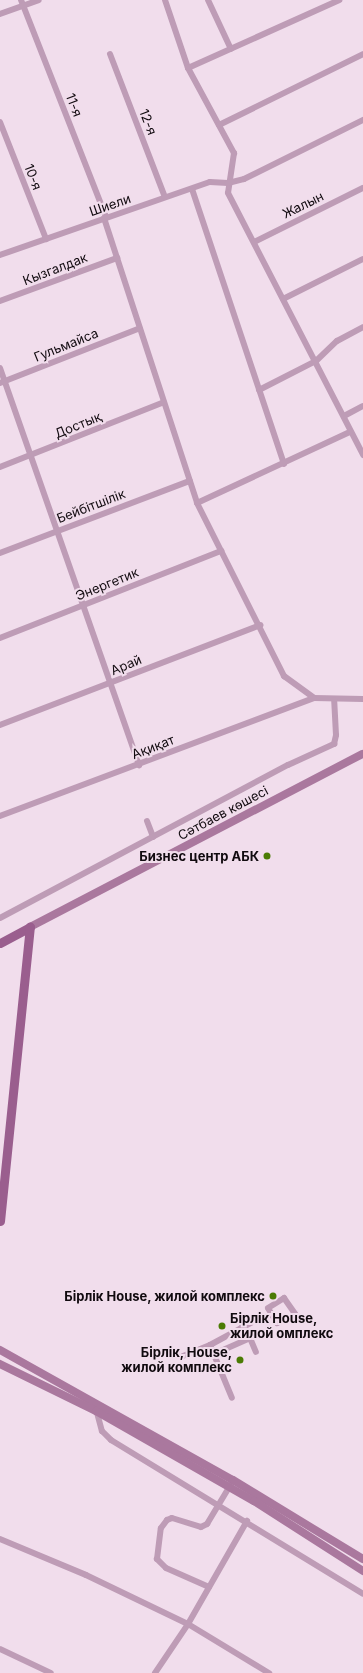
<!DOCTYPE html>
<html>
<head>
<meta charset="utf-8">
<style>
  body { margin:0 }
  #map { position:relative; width:363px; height:1673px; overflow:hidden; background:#f1ddec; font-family:Inter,sans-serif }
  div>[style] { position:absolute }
  .minor>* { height:6px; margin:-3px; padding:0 3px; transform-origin:3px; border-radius:3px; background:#be9cb6 }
  .secondary>* { height:8px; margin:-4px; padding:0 4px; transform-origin:4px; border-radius:4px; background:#aa789e }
  .primary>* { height:9px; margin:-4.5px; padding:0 4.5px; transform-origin:4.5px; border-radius:4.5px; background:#9a5e8e }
  .dots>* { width:11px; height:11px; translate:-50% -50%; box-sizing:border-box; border:2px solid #f1ddec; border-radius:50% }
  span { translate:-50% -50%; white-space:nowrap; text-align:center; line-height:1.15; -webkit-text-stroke:4px #f1ddec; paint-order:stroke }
  .street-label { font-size:13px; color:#110a0f }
  .poi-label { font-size:13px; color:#110a0f; font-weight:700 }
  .right { translate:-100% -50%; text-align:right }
  .left { translate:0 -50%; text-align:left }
</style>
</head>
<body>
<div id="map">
  <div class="minor">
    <div style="left:21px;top:0;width:233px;rotate:68.6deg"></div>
    <div style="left:165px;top:0;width:72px;rotate:71.3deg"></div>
    <div style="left:188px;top:68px;width:97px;rotate:61.6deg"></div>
    <div style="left:234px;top:153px;width:40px;rotate:98.5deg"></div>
    <div style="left:228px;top:193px;width:295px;rotate:62.7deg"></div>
    <div style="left:208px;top:0;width:54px;rotate:64.9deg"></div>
    <div style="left:0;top:14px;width:41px;rotate:-19.7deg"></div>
    <div style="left:110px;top:54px;width:153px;rotate:69deg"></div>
    <div style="left:188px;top:68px;width:166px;rotate:-24.2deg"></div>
    <div style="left:0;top:122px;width:126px;rotate:68.5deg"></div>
    <div style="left:219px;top:125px;width:161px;rotate:-26.2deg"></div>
    <div style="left:192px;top:189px;width:290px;rotate:71.5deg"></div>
    <div style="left:104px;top:218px;width:300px;rotate:71.9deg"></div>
    <div style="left:197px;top:503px;width:194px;rotate:63.3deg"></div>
    <div style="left:284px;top:676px;width:37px;rotate:36deg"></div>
    <div style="left:314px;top:698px;width:49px;rotate:1.2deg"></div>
    <div style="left:254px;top:242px;width:122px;rotate:-26.4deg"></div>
    <div style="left:0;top:255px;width:222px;rotate:-19.2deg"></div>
    <div style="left:210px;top:182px;width:18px;rotate:3deg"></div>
    <div style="left:228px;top:183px;width:16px;rotate:-14deg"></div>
    <div style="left:244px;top:179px;width:133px;rotate:-26.4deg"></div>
    <div style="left:283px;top:299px;width:89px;rotate:-26.6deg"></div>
    <div style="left:0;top:301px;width:125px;rotate:-20.2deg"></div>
    <div style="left:0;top:368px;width:421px;rotate:70.7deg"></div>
    <div style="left:0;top:383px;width:150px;rotate:-21.4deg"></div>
    <div style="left:259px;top:390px;width:64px;rotate:-27deg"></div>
    <div style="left:316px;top:361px;width:29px;rotate:-44deg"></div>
    <div style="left:337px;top:341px;width:30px;rotate:-28deg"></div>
    <div style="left:344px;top:416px;width:21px;rotate:-28deg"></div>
    <div style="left:0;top:467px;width:176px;rotate:-21.6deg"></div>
    <div style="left:197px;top:503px;width:169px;rotate:-24.9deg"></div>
    <div style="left:0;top:553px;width:203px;rotate:-20.8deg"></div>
    <div style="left:0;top:638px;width:238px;rotate:-21.5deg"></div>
    <div style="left:0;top:725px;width:279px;rotate:-21deg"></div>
    <div style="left:0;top:816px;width:335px;rotate:-20.6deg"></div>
    <div style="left:147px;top:821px;width:17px;rotate:69deg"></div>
    <div style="left:0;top:918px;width:326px;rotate:-28deg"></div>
    <div style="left:288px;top:765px;width:51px;rotate:-24.5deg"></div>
    <div style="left:334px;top:744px;width:9px;rotate:-77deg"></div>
    <div style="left:336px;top:735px;width:35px;rotate:-93deg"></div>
    <div style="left:284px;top:1298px;width:19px;rotate:55deg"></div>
    <div style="left:295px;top:1314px;width:20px;rotate:153deg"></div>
    <div style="left:277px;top:1323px;width:17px;rotate:-121deg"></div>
    <div style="left:268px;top:1308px;width:19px;rotate:-32deg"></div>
    <div style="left:241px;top:1328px;width:13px;rotate:48deg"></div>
    <div style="left:250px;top:1338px;width:15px;rotate:67deg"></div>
    <div style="left:210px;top:1345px;width:55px;rotate:-28.4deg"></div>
    <div style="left:214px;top:1354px;width:39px;rotate:-24deg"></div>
    <div style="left:183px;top:1356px;width:29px;rotate:-22deg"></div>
    <div style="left:210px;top:1345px;width:57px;rotate:67.5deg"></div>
    <div style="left:96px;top:1409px;width:23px;rotate:75deg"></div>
    <div style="left:102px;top:1431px;width:13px;rotate:45deg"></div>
    <div style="left:111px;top:1440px;width:295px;rotate:31.4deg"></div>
    <div style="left:0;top:1539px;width:93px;rotate:22.7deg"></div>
    <div style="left:86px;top:1575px;width:113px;rotate:25.7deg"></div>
    <div style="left:188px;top:1624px;width:95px;rotate:31.2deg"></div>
    <div style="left:209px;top:1587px;width:47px;rotate:-156.2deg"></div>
    <div style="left:166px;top:1568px;width:13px;rotate:-135deg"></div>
    <div style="left:157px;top:1559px;width:31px;rotate:-83deg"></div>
    <div style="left:161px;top:1528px;width:10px;rotate:-53deg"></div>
    <div style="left:167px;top:1520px;width:5px;rotate:-22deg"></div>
    <div style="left:172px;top:1518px;width:30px;rotate:17deg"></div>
    <div style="left:201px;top:1527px;width:7px;rotate:-27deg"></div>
    <div style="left:207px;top:1524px;width:47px;rotate:-59deg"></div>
    <div style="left:0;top:1649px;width:56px;rotate:25.2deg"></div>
    <div style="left:155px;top:1673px;width:59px;rotate:-56deg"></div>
    <div style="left:188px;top:1624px;width:119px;rotate:-60.2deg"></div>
  </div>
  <div class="secondary">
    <div style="left:30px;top:927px;width:375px;rotate:-27.5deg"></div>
    <div style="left:0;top:1350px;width:267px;rotate:29.2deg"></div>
    <div style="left:233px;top:1480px;width:152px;rotate:31.3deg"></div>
    <div style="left:0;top:1364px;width:107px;rotate:26.1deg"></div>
    <div style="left:96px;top:1411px;width:182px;rotate:29.7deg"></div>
    <div style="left:254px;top:1501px;width:130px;rotate:32.7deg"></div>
  </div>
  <div class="primary">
    <div style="left:0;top:943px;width:34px;rotate:-28deg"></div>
    <div style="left:0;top:1221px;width:296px;rotate:-84.2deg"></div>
  </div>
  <div class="dots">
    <div style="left:267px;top:856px;background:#4b7b04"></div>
    <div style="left:273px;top:1296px;background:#4b7b04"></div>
    <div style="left:222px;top:1326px;background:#4b7b04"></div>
    <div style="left:240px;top:1360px;background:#4b7b04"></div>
  </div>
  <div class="street-label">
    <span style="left:74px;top:105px;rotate:69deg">11-я</span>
    <span style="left:148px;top:122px;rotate:69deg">12-я</span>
    <span style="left:33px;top:177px;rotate:69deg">10-я</span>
    <span style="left:110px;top:205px;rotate:-19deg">Шиели</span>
    <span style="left:303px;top:205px;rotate:-26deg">Жалын</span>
    <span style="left:55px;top:269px;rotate:-21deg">Кызгалдак</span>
    <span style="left:66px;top:345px;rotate:-22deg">Гульмайса</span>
    <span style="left:78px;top:425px;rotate:-22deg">Достық</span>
    <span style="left:91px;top:506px;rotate:-21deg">Бейбітшілік</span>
    <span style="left:107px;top:584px;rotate:-22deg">Энергетик</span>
    <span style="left:126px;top:665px;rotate:-23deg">Арай</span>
    <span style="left:153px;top:747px;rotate:-21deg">Ақиқат</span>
    <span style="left:223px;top:813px;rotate:-28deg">Сәтбаев көшесі</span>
  </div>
  <div class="poi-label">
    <span class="right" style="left:259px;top:856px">Бизнес центр АБК</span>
    <span class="right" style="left:265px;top:1296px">Бірлік House, жилой комплекс</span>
    <span class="left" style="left:230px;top:1326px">Бірлік House,<br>жилой омплекс</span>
    <span class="right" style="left:232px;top:1360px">Бірлік, House,<br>жилой комплекс</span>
  </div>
</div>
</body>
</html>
